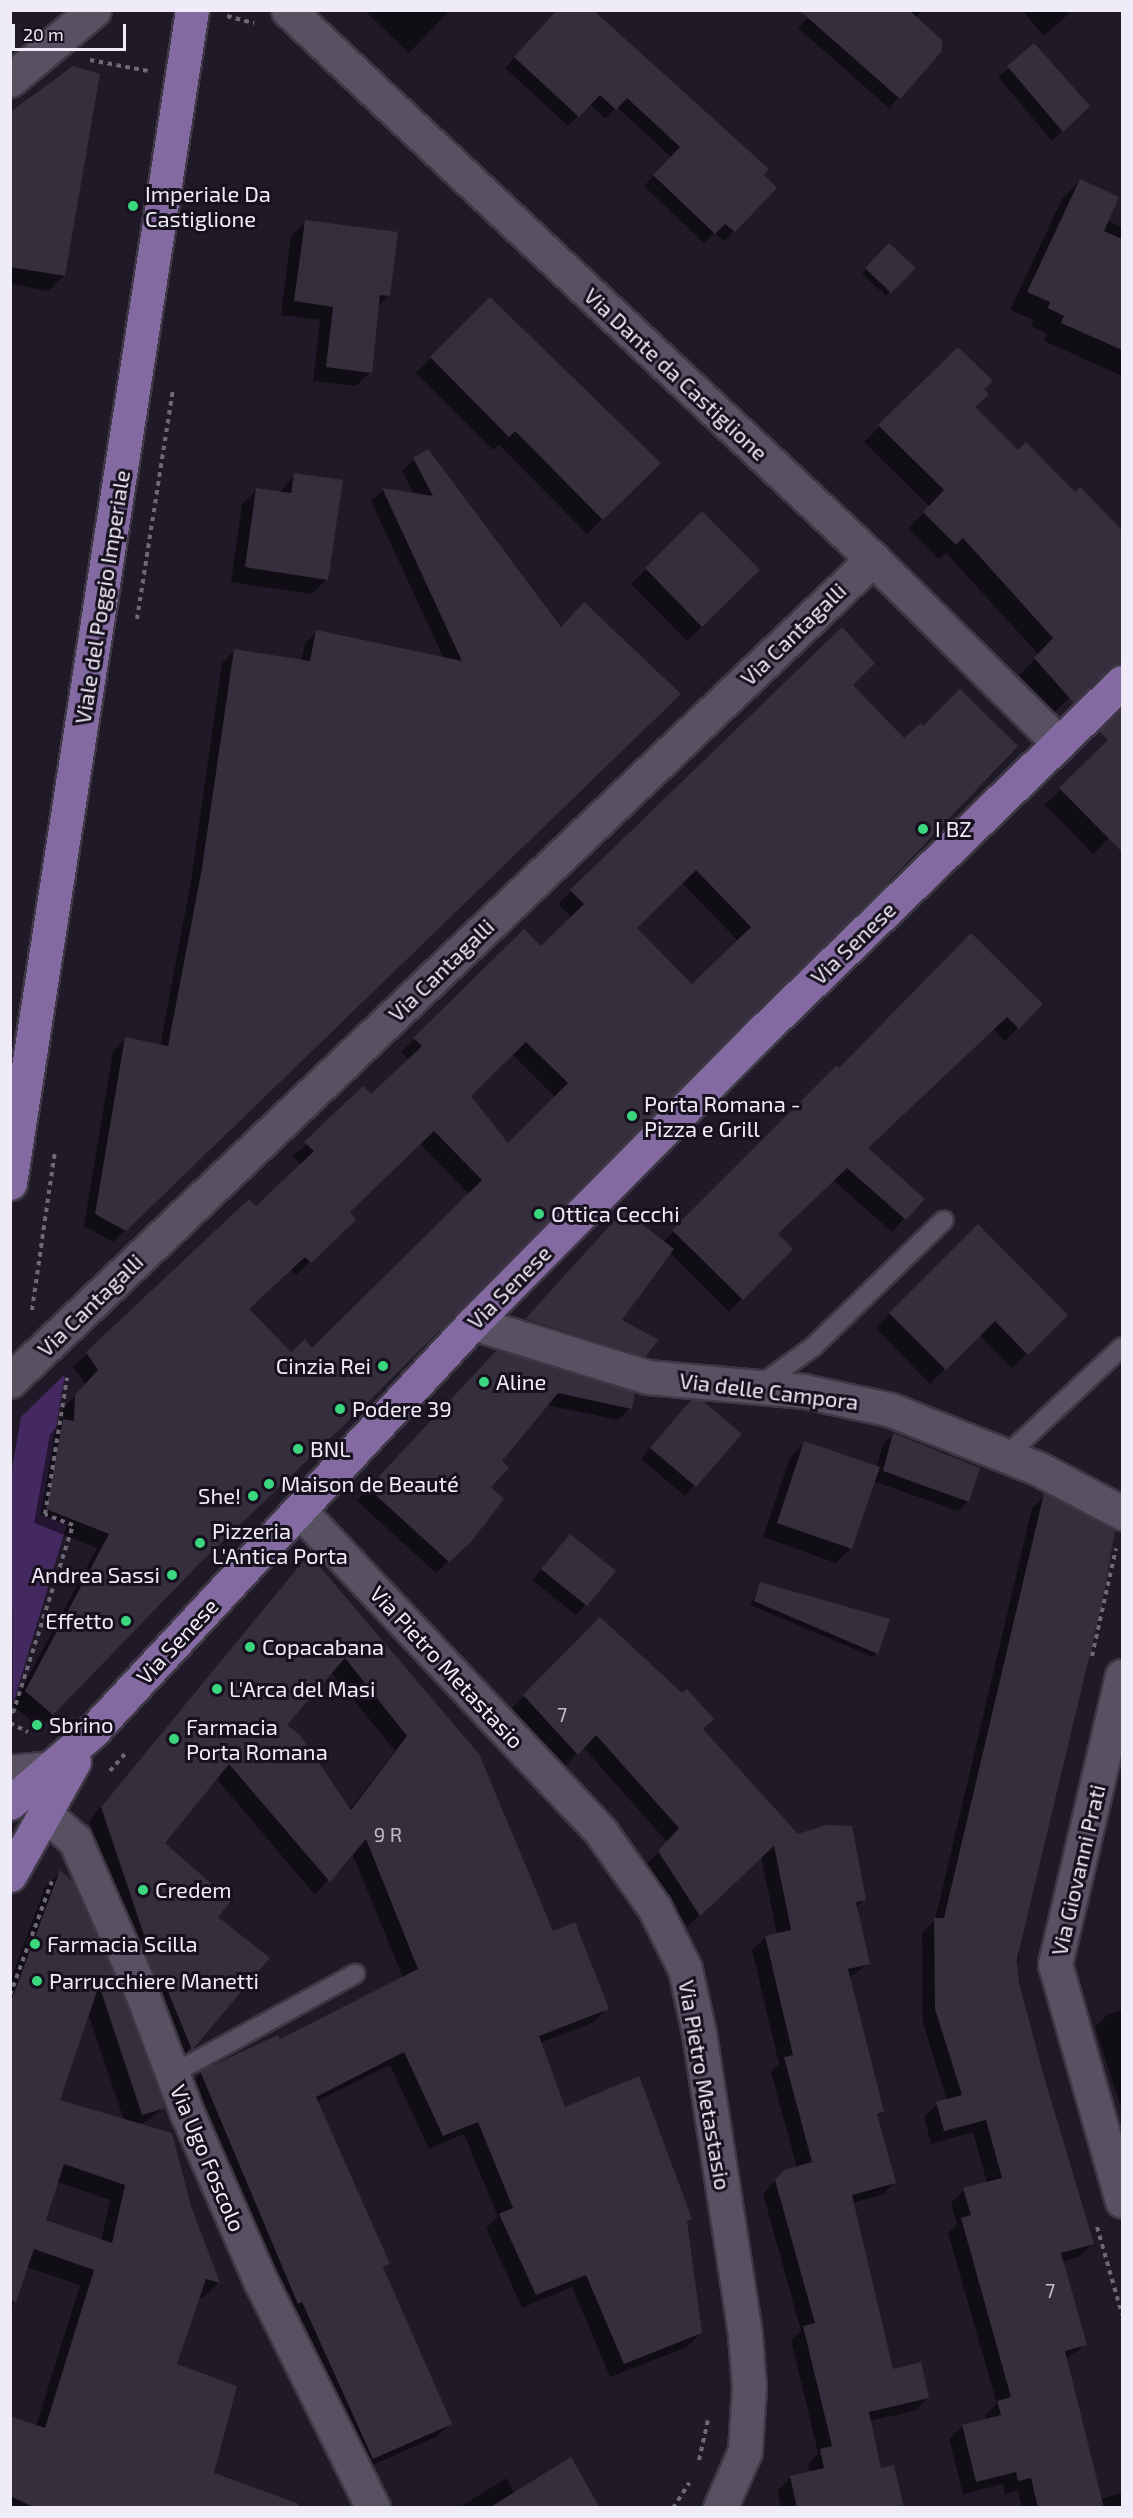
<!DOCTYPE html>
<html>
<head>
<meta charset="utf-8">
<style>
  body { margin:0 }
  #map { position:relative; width:1133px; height:2518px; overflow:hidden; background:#201a28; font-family:"Exo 2",sans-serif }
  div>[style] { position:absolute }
  .green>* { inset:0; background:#442961 }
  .shadow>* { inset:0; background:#0007 }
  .building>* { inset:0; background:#342e3d }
  .path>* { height:4px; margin-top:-2px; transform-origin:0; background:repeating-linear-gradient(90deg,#6e6976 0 4.5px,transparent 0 9px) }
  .roads { filter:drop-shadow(2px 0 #3d3844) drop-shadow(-2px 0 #3d3844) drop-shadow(0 2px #3d3844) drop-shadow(0 -2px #3d3844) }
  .lane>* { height:18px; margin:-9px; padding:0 9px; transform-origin:9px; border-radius:9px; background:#585162 }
  .street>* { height:33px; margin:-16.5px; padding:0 16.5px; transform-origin:16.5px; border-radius:16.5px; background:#585162 }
  .primary>* { height:33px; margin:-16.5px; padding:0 16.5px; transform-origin:16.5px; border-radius:16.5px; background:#836ba1 }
  .dots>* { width:16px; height:16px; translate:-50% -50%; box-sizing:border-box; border:3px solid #17111f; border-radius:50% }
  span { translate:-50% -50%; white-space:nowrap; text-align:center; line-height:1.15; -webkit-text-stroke:6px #17111f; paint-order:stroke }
  .number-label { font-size:20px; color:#c1bcc8 }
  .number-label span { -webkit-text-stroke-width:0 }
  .poi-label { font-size:22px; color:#f0ecf7 }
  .left { translate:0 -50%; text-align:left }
  .right { translate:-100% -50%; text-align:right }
  .street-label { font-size:22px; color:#f0ecf7 }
  .frame { position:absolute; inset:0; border:12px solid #f0ecf7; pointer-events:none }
  .scale { position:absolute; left:12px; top:24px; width:114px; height:27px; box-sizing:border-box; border:3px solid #f0ecf7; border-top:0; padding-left:8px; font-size:18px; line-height:21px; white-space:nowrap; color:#f0ecf7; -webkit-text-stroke:4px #17111f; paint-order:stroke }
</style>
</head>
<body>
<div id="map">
  <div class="green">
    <div style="clip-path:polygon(65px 1374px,41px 1515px,67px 1524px,13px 1704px,11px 1474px,21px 1417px)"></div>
  </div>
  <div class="shadow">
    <div style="clip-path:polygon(364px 10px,450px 10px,409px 53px)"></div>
    <div style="clip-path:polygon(558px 10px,775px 188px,724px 241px,714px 233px,704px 243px,644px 186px,671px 157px,617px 107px,605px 119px,590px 104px,568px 126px,505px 68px)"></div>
    <div style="clip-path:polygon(814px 10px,922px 10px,915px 18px,941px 51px,889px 108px,798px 28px)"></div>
    <div style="clip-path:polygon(1022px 10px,1073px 10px,1044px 36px)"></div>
    <div style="clip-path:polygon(1034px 46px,1088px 106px,1052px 141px,998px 77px)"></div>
    <div style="clip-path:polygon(10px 114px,64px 276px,48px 291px,10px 284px)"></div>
    <div style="clip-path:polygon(1080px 181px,1107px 220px,1122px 228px,1122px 376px,1044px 341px,1047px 334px,1031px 326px,1033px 320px,1010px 310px,1062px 199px)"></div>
    <div style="clip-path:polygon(306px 222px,388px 296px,378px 306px,370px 372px,356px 386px,313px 381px,320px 320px,281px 315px,291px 236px)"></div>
    <div style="clip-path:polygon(889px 245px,913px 268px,886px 296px,862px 274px)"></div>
    <div style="clip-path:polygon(490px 299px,659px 463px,587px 534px,499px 445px,493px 450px,416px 373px)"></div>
    <div style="clip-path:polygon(958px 349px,982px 389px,974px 407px,1017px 452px,1075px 494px,1080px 489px,1122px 532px,1122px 645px,1054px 713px,1019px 675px,1039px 655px,946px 553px,939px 559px,908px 528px,930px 507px,864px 442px)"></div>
    <div style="clip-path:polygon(414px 459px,560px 629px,679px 694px,113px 1242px,84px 1226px,113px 1051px,125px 1039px,160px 1046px,191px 881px,222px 663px,234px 651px,301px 661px,305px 643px,317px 631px,444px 659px,371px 501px,383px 490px,414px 495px,402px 471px)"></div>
    <div style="clip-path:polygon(295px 475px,327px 579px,312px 594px,231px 582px,242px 504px,257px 490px,279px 493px)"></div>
    <div style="clip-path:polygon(702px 513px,758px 570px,687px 641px,631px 584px)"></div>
    <div style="clip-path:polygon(evenodd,851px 686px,903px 740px,923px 728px,960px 691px,191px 1570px,39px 1728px,13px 1705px,97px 1548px,34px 1523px,50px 1434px,61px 1423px,62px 1410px,86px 1384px,73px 1367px,249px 1201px,256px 1208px,301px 1165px,292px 1156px,371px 1096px,409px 1060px,401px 1052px,524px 931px,541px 948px,572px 918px,558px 904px,571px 891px,851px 686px,681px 882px,738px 941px,692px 986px,635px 928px,681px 882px,851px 686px,512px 1054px,556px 1098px,508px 1145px,469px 1096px,512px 1054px,851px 686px,420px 1144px,469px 1194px,312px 1350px,291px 1354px,247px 1309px,290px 1269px,296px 1275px,341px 1233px,348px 1213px,420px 1144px)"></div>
    <div style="clip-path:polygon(1122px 728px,1122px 825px,1093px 854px,1045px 805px)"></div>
    <div style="clip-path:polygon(1041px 1004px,1005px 1041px,993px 1029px,867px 1148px,923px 1199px,892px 1232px,833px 1180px,777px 1234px,791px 1249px,729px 1312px,669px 1252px,620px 1320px,644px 1356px,629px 1371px,512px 1334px,609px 1227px,663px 1242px,837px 1068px,839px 1070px)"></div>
    <div style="clip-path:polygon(978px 1226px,1066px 1315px,1012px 1368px,979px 1335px,930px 1384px,876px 1328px)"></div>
    <div style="clip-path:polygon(485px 1364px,630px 1408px,618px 1420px,547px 1405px,500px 1461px,457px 1553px,436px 1573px,357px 1501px)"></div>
    <div style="clip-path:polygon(681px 1412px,740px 1434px,685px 1496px,641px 1459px)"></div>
    <div style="clip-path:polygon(893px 1434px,968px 1501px,958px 1511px,873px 1481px,851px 1548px,836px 1563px,763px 1537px,790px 1458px,804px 1443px,877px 1467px,883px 1444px)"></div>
    <div style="clip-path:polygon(1045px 1495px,1017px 1983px,1092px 2244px,1079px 2257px,1062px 2262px,1085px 2345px,1065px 2360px,1100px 2499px,1122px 2493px,1122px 2508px,1022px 2508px,1018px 2490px,1005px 2494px,1003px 2484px,963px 2494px,949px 2439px,963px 2426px,986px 2421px,985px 2415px,997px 2404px,948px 2233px,957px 2224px,951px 2203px,964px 2190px,987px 2183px,973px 2132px,931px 2144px,924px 2117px,937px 2104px,947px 2101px,923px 2023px,922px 1933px,935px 1920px,1032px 1508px)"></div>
    <div style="clip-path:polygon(570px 1536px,614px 1571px,576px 1615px,532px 1580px)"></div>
    <div style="clip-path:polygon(evenodd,309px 1557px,552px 1933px,607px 2008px,594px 2022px,540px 2043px,564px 2109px,690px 2218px,686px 2223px,701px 2333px,687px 2347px,610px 2377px,572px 2287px,522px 2308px,486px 2228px,498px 2217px,464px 2134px,429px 2149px,390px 2065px,316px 2102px,388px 2263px,383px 2269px,450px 2424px,436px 2437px,359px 2471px,188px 2086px,201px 2073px,279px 2041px,403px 1978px,352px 1853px,315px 1895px,216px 1778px,163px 1843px,216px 1917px,268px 1958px,178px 2062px,133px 1958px,89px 1821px,309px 1557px,331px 1672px,395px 1751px,349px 1810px,284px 1725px,331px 1672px)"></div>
    <div style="clip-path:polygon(761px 1584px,877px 1653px,873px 1657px,750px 1605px)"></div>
    <div style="clip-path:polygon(600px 1619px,798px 1835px,864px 1899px,856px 1908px,868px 1964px,849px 1978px,882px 2112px,877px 2117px,895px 2182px,882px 2195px,852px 2203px,892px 2370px,928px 2398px,914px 2411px,869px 2421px,880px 2470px,902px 2508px,781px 2508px,777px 2491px,790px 2478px,810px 2473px,808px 2464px,818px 2453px,791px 2340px,801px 2331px,763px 2194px,784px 2171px,797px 2168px,771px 2072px,779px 2064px,752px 1950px,766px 1937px,777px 1934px,761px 1857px,687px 1927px,646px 1865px,667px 1842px,583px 1747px,564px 1767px,511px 1709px)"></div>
    <div style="clip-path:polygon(evenodd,60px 1872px,163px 2108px,141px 2125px,190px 2206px,218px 2283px,203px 2298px,198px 2296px,175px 2364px,212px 2473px,305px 2508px,10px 2508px,10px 2417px,36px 2426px,80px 2285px,26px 2267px,10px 2314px,10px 1982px,45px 1887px,60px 1872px,88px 2013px,124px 2120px,58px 2101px,88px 2013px,60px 1872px,57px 2182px,110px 2200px,101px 2241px,44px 2221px,57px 2182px)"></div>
    <div style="clip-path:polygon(1122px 2010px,1122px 2111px,1095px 2027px,1107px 2015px)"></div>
    <div style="clip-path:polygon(507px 2478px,514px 2494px,598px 2508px,458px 2508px)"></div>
  </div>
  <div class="building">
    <div style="clip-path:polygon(557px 10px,593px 10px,769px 169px,764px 175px,777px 188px,735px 232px,725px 224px,715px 234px,653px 175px,680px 147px,627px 98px,616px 110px,600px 95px,579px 117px,514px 57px)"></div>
    <div style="clip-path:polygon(799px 10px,909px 10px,942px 40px,942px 51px,900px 99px)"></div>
    <div style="clip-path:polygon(1034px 43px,1090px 106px,1063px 132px,1007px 66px)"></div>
    <div style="clip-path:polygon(73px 66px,100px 74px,65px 276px,10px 267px,10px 112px)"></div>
    <div style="clip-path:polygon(1080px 179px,1119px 197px,1104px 231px,1122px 239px,1122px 350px,1061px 323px,1064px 316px,1048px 308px,1050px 302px,1027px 292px)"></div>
    <div style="clip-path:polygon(305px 220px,398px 232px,390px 296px,380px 295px,372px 373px,326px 367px,333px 307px,294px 301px)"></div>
    <div style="clip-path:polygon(889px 243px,916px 268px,891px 293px,865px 268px)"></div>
    <div style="clip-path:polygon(490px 297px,661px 463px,603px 520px,515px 431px,509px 437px,430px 357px)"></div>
    <div style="clip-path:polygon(958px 347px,993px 381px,984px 389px,989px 394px,975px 407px,1018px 450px,1026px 442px,1075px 492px,1080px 487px,1122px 530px,1122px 664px,1109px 669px,1074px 703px,1034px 658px,1053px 638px,963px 538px,956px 545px,923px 512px,944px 490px,878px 425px)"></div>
    <div style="clip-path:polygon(428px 449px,561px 627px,584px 602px,681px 694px,126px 1231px,95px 1214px,125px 1037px,168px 1046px,202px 868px,234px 649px,310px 661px,316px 630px,462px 661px,382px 488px,433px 496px,413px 458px)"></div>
    <div style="clip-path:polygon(294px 473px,343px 480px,328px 580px,245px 567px,256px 488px,291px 493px)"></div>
    <div style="clip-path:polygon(702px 511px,760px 570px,702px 627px,645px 568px)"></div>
    <div style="clip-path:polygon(evenodd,842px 627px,875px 663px,853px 685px,904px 738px,921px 723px,923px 726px,960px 689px,1018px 746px,881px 890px,366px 1404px,200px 1563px,53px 1715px,25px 1691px,109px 1534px,46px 1509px,63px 1419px,74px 1421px,75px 1395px,98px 1370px,86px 1352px,249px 1199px,256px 1206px,314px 1151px,304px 1142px,363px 1086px,371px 1094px,422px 1046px,413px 1038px,524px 929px,541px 946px,584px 904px,570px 890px,842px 627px,696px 870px,751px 927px,692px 984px,637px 928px,696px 870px,842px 627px,526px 1042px,568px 1083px,508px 1143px,471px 1096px,526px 1042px,842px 627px,434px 1131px,482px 1180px,312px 1348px,305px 1339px,291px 1352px,249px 1309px,305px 1257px,311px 1263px,356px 1220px,350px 1212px,434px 1131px)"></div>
    <div style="clip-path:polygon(1122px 708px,1122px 852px,1059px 788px,1108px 740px,1099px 731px)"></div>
    <div style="clip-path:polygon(971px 933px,1043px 1004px,1019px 1029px,1007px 1017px,868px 1148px,925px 1199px,906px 1220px,847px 1168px,778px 1234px,793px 1249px,743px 1300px,672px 1230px,837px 1065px,839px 1068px)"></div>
    <div style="clip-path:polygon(624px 1210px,674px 1249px,622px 1320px,659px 1340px,645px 1357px,525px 1319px)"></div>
    <div style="clip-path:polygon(978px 1224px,1068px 1315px,1028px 1355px,995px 1321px,946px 1370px,889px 1313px)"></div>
    <div style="clip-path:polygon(497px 1350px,635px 1393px,632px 1409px,558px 1393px,502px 1461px,509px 1468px,491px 1487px,504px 1499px,471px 1542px,449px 1562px,368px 1488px)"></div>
    <div style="clip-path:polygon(691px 1400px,703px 1401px,742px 1434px,696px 1487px,650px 1448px)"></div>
    <div style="clip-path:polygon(893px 1433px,980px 1468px,969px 1502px,883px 1471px)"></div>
    <div style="clip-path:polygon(804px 1441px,880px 1467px,852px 1549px,777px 1523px)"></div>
    <div style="clip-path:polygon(1044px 1493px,1115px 1530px,1103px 1599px,1017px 1959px,1019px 1983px,1043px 2073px,1094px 2244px,1061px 2253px,1087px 2345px,1065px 2351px,1104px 2508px,1038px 2508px,1031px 2478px,1018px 2481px,1016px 2472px,976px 2482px,962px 2425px,1001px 2415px,997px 2401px,1011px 2397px,961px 2218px,971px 2215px,963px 2188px,1002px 2178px,986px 2120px,944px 2131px,936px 2102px,962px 2095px,935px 2009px,934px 1918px,944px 1918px)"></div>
    <div style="clip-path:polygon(570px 1534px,616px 1571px,587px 1606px,541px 1569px)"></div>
    <div style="clip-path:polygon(evenodd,309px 1554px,479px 1754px,553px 1931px,575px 1922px,609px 2009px,539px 2036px,565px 2107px,639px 2076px,692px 2219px,687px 2221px,702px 2333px,624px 2364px,586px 2275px,536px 2295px,499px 2214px,513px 2208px,478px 2122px,443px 2136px,404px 2052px,316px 2097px,390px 2264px,383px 2267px,452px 2424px,373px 2459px,302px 2302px,298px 2304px,200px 2071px,278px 2035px,280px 2039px,418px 1969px,366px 1839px,330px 1882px,229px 1764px,165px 1843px,231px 1901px,218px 1917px,270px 1958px,192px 2050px,165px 1984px,159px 1986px,142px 1947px,150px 1953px,101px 1807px,309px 1554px,345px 1658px,407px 1736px,351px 1810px,299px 1734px,287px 1725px,345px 1658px)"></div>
    <div style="clip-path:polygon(760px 1582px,890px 1619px,878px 1654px,754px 1601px)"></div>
    <div style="clip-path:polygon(600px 1617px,682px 1693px,687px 1689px,714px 1719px,703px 1729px,798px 1834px,826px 1825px,852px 1826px,866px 1900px,856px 1902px,870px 1964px,848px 1969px,884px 2112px,877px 2114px,896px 2183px,852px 2195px,893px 2369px,921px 2362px,929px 2398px,869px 2412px,881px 2468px,894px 2465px,904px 2508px,797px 2508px,790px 2476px,824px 2468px,820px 2449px,832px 2446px,803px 2326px,815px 2323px,775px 2180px,784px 2170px,812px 2162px,784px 2057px,793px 2055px,765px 1936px,791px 1930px,774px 1846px,700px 1916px,658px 1851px,679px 1828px,596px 1735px,578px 1755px,523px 1695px)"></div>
    <div style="clip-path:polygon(evenodd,60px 1870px,73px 1882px,123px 1995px,165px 2108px,142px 2115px,99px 1985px,60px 2100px,172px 2133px,191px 2206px,220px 2283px,206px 2279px,177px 2364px,237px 2386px,214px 2473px,299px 2504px,299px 2508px,35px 2508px,10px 2496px,10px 2416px,45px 2428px,94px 2270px,34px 2249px,16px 2302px,10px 2301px,10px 2004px,60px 1870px,64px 2164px,125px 2185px,112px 2243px,46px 2220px,64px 2164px)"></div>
    <div style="clip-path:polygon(571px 2457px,600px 2508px,489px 2508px)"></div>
  </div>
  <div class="path">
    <div style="left:227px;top:16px;width:28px;rotate:15deg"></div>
    <div style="left:90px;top:60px;width:59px;rotate:10.7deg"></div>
    <div style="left:137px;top:619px;width:233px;rotate:-81.1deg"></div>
    <div style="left:32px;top:1310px;width:161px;rotate:-81.8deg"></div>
    <div style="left:1092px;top:1656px;width:110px;rotate:-77.4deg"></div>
    <div style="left:10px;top:1712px;width:3px;rotate:18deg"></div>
    <div style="left:13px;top:1713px;width:197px;rotate:-72.3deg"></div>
    <div style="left:73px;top:1525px;width:30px;rotate:-159deg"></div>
    <div style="left:45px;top:1514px;width:138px;rotate:-80.8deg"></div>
    <div style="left:10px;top:1723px;width:20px;rotate:27deg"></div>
    <div style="left:110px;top:1771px;width:23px;rotate:-49deg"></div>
    <div style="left:10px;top:1995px;width:121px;rotate:-69.8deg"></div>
    <div style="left:1097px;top:2227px;width:91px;rotate:74deg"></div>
    <div style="left:699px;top:2460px;width:41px;rotate:-77.3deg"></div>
    <div style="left:673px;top:2508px;width:30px;rotate:-57deg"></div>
  </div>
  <div class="roads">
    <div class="lane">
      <div style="left:760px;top:1385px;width:65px;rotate:-35.6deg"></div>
      <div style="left:813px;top:1347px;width:182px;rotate:-44.1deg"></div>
      <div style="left:1006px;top:1456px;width:159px;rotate:-43.2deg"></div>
      <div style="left:172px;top:2074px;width:209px;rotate:-28.7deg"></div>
    </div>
    <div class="street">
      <div style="left:288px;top:10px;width:802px;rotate:43.18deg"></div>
      <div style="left:873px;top:559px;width:262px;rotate:44.7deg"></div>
      <div style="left:10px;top:80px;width:109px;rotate:-39.8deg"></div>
      <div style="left:473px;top:1323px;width:182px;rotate:17.2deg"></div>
      <div style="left:647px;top:1377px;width:158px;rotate:5.1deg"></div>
      <div style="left:804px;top:1391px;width:89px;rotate:12.3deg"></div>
      <div style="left:891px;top:1410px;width:159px;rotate:21.7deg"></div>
      <div style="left:1039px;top:1469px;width:94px;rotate:27.9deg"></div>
      <div style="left:10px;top:1381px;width:1192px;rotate:-43.61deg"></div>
      <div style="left:299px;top:1510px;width:441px;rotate:46.8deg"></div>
      <div style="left:601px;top:1832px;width:92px;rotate:54.8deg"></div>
      <div style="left:654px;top:1907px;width:69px;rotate:63.4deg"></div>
      <div style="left:685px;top:1969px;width:66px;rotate:77.7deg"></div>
      <div style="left:699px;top:2033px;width:305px;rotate:81.3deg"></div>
      <div style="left:745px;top:2335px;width:52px;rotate:85.6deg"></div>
      <div style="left:749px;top:2387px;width:64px;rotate:93.6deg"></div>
      <div style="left:745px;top:2451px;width:62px;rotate:113.7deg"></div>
      <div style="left:1122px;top:1676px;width:296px;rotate:103.1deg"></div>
      <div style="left:1055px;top:1964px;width:246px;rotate:74.2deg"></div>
      <div style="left:10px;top:1772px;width:43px;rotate:-5.3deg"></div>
      <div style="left:44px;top:1813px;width:41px;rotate:41.1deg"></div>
      <div style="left:75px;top:1840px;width:162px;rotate:66.3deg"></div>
      <div style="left:140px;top:1988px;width:134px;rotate:69.4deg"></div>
      <div style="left:187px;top:2113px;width:184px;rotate:66.4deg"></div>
      <div style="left:261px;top:2282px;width:252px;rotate:63.6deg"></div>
    </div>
    <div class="primary">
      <div style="left:10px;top:1183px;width:1187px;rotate:-81.18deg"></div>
      <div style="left:10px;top:1803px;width:110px;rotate:-40.9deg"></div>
      <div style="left:93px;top:1731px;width:558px;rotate:-47.04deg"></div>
      <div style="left:473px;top:1323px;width:402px;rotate:-45.3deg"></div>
      <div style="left:756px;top:1037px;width:510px;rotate:-44.13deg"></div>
      <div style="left:10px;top:1875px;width:130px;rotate:-60.5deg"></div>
    </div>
  </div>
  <div class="dots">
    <div style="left:133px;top:206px;background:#3ad77f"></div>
    <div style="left:923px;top:829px;background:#3ad77f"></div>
    <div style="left:632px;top:1116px;background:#3ad77f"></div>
    <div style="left:539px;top:1214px;background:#3ad77f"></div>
    <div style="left:383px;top:1366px;background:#3ad77f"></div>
    <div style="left:484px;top:1382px;background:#3ad77f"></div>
    <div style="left:340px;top:1409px;background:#3ad77f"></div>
    <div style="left:298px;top:1449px;background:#3ad77f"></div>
    <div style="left:269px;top:1484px;background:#3ad77f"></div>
    <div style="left:253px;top:1496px;background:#3ad77f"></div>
    <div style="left:200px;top:1543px;background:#3ad77f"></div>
    <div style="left:172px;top:1575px;background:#3ad77f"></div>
    <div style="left:126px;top:1621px;background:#3ad77f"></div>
    <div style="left:250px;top:1647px;background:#3ad77f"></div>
    <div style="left:217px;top:1689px;background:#3ad77f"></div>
    <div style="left:37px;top:1725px;background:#3ad77f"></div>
    <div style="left:174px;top:1739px;background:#3ad77f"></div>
    <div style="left:143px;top:1890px;background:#3ad77f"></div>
    <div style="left:35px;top:1944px;background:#3ad77f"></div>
    <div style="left:37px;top:1981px;background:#3ad77f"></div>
  </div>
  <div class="number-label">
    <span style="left:562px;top:1714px">7</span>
    <span style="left:388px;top:1834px">9 R</span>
    <span style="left:1050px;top:2290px">7</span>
  </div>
  <div class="poi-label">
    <span class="left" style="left:145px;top:206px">Imperiale Da<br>Castiglione</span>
    <span class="left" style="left:935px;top:829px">I BZ</span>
    <span class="left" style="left:644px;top:1116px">Porta Romana -<br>Pizza e Grill</span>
    <span class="left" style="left:551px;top:1214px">Ottica Cecchi</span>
    <span class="right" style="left:371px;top:1366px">Cinzia Rei</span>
    <span class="left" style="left:496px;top:1382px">Aline</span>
    <span class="left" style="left:352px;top:1409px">Podere 39</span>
    <span class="left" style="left:310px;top:1449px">BNL</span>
    <span class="left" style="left:281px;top:1484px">Maison de Beauté</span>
    <span class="right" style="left:241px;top:1496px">She!</span>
    <span class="left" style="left:212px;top:1543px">Pizzeria<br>L'Antica Porta</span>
    <span class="right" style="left:160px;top:1575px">Andrea Sassi</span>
    <span class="right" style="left:114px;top:1621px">Effetto</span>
    <span class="left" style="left:262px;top:1647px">Copacabana</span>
    <span class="left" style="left:229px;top:1689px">L'Arca del Masi</span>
    <span class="left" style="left:49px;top:1725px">Sbrino</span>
    <span class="left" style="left:186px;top:1739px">Farmacia<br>Porta Romana</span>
    <span class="left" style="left:155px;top:1890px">Credem</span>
    <span class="left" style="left:47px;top:1944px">Farmacia Scilla</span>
    <span class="left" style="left:49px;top:1981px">Parrucchiere Manetti</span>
  </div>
  <div class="street-label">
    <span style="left:676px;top:374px;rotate:43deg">Via Dante da Castiglione</span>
    <span style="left:102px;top:597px;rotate:-81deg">Viale del Poggio Imperiale</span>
    <span style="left:793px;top:634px;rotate:-44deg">Via Cantagalli</span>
    <span style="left:853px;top:943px;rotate:-44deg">Via Senese</span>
    <span style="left:441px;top:970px;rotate:-44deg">Via Cantagalli</span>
    <span style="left:509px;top:1287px;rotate:-45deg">Via Senese</span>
    <span style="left:90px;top:1305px;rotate:-44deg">Via Cantagalli</span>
    <span style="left:769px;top:1391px;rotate:7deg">Via delle Campora</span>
    <span style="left:177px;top:1641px;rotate:-47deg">Via Senese</span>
    <span style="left:447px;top:1667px;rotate:47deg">Via Pietro Metastasio</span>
    <span style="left:1078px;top:1870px;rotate:-77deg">Via Giovanni Prati</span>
    <span style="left:705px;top:2085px;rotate:80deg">Via Pietro Metastasio</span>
    <span style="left:208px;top:2158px;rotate:67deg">Via Ugo Foscolo</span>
  </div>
  <div class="frame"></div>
  <div class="scale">20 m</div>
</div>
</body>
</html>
